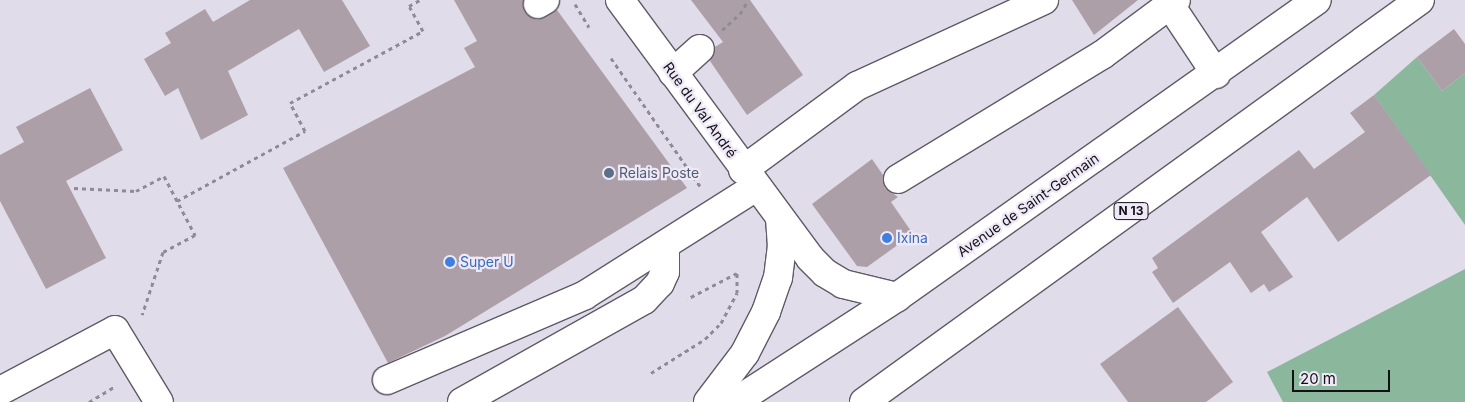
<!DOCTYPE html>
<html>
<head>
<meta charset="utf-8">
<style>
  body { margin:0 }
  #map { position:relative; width:1465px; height:402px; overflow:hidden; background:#e1dcea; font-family:Inter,sans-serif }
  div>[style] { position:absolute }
  .forest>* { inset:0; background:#8bb89d }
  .building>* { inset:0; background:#ac9fa8 }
  .path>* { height:3px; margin-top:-1.5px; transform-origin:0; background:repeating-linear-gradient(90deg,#8f8b96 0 4px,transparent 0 8px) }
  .roads { filter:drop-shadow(1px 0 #5f5a66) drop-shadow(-1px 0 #5f5a66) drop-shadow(0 1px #5f5a66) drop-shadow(0 -1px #5f5a66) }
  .minor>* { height:28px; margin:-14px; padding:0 14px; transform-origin:14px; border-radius:14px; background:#fff }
  .major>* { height:28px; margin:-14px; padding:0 14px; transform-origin:14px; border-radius:14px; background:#fff }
  .dots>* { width:14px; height:14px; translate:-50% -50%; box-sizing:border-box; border:2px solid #efe9f7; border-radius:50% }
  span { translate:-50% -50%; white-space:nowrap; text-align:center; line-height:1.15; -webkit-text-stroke:4.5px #efe9f7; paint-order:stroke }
  .shield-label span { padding:1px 4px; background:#efe9f7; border:1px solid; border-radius:4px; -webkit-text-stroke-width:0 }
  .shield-label { font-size:12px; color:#131116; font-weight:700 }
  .street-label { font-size:14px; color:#131116 }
  .service-label { font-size:14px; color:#4e5e75 }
  .left { translate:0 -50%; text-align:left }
  .shop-label { font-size:14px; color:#366cbe }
  .scale { position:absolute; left:1292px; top:370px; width:98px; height:22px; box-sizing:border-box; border:2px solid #131116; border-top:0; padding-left:6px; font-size:15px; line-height:18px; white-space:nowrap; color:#131116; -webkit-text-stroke:4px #efe9f7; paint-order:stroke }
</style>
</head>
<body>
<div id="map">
  <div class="forest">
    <div style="clip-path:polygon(1417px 57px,1442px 91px,1465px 73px,1465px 225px,1374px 95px)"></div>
    <div style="clip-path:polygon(1465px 269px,1465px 402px,1283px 402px,1267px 372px)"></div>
  </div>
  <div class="building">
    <div style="clip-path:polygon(250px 0,342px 0,370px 46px,324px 72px,299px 29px,228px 71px,248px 115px,201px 140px,178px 88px,165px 96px,144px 59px,171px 43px,165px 33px,205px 9px,213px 22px)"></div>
    <div style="clip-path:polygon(454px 0,523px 0,525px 12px,537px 20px,557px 10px,687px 188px,445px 336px,388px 363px,283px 168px,475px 67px,464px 48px,477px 41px)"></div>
    <div style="clip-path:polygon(691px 0,750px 0,803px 75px,747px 115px,710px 61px,715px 47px,723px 42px)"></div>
    <div style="clip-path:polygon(1072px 0,1138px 0,1094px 35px)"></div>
    <div style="clip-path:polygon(1454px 29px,1465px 44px,1465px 73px,1442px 91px,1417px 57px)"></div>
    <div style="clip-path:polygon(90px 88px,123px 150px,66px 181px,106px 258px,46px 289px,0 201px,0 155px,24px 142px,16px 127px)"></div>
    <div style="clip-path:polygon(1374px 95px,1431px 175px,1338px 242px,1307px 197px,1261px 232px,1293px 277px,1269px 292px,1264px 284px,1251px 293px,1230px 262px,1173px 303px,1152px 272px,1158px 268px,1152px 258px,1299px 150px,1314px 169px,1365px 132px,1350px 113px)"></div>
    <div style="clip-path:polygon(872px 159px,883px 175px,885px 188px,898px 197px,891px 202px,913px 234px,867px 267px,857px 266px,812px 204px)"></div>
    <div style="clip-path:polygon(1178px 307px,1233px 382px,1206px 402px,1128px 402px,1100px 364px)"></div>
  </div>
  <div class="path">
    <div style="left:575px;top:4px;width:27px;rotate:59deg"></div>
    <div style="left:722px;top:30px;width:24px;rotate:-42deg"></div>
    <div style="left:740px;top:14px;width:16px;rotate:-60deg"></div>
    <div style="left:611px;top:58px;width:156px;rotate:55.2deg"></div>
    <div style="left:74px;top:188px;width:62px;rotate:2.8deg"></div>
    <div style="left:136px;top:191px;width:32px;rotate:-28deg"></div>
    <div style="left:164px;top:176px;width:67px;rotate:62.3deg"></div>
    <div style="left:195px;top:235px;width:36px;rotate:152deg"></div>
    <div style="left:163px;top:252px;width:66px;rotate:108.4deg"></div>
    <div style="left:177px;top:201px;width:146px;rotate:-28.7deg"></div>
    <div style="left:305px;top:131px;width:32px;rotate:-118deg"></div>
    <div style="left:290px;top:103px;width:151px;rotate:-28.4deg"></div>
    <div style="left:423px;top:31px;width:29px;rotate:-119deg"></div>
    <div style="left:409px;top:6px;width:13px;rotate:-29deg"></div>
    <div style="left:651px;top:373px;width:64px;rotate:-32.2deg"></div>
    <div style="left:705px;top:339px;width:23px;rotate:-45deg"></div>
    <div style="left:721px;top:323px;width:34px;rotate:-62deg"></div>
    <div style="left:737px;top:293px;width:20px;rotate:-90deg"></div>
    <div style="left:737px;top:273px;width:56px;rotate:152.5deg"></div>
    <div style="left:89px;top:402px;width:29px;rotate:-31deg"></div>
  </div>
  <div class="roads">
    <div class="minor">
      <div style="left:620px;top:0;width:320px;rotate:53.6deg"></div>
      <div style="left:810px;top:258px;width:21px;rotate:45deg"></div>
      <div style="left:825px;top:273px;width:21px;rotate:31deg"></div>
      <div style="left:843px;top:284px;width:56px;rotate:13.5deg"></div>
      <div style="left:538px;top:4px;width:8px;rotate:-30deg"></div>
      <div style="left:1170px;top:5px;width:83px;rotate:56.3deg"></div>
      <div style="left:673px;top:73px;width:36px;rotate:-42deg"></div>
      <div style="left:743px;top:170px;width:142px;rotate:-36.4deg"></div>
      <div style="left:857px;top:86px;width:206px;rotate:-24.7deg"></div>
      <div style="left:898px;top:179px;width:239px;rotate:-31.3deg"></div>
      <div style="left:1102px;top:55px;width:92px;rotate:-36.6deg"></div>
      <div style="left:387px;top:380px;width:215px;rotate:-23.2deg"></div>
      <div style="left:585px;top:295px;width:202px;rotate:-32.3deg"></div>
      <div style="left:0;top:391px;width:130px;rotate:-27.9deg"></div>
      <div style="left:115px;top:330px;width:84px;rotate:58.6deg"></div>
      <div style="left:462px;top:402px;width:209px;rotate:-29.3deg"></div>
      <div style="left:644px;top:300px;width:23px;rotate:-47deg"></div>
      <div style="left:660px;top:283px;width:12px;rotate:-66deg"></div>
      <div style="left:665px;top:272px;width:26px;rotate:-90deg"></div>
      <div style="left:708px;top:402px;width:61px;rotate:-52.9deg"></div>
      <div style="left:745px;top:353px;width:46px;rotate:-62.9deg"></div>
      <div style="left:766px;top:312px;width:36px;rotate:-71deg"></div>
      <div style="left:778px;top:278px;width:31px;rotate:-83deg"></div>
      <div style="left:782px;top:247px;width:26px;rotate:-94deg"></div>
    </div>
    <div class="major">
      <div style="left:735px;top:402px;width:193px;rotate:-32.9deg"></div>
      <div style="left:897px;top:297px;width:514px;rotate:-35.27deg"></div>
      <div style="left:864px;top:402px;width:686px;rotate:-35.87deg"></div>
    </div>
  </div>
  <div class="dots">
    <div style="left:609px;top:173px;background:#5c6f8a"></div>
    <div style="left:887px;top:238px;background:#3f7fe0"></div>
    <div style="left:450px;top:262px;background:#3f7fe0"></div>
  </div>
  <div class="shield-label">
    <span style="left:1131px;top:211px">N 13</span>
  </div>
  <div class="street-label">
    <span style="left:700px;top:110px;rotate:54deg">Rue du Val André</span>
    <span style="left:1028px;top:205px;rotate:-35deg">Avenue de Saint-Germain</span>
  </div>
  <div class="service-label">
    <span class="left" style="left:619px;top:173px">Relais Poste</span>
  </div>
  <div class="shop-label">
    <span class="left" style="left:897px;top:238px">Ixina</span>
    <span class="left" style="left:460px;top:262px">Super U</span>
  </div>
  <div class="scale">20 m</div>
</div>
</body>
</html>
